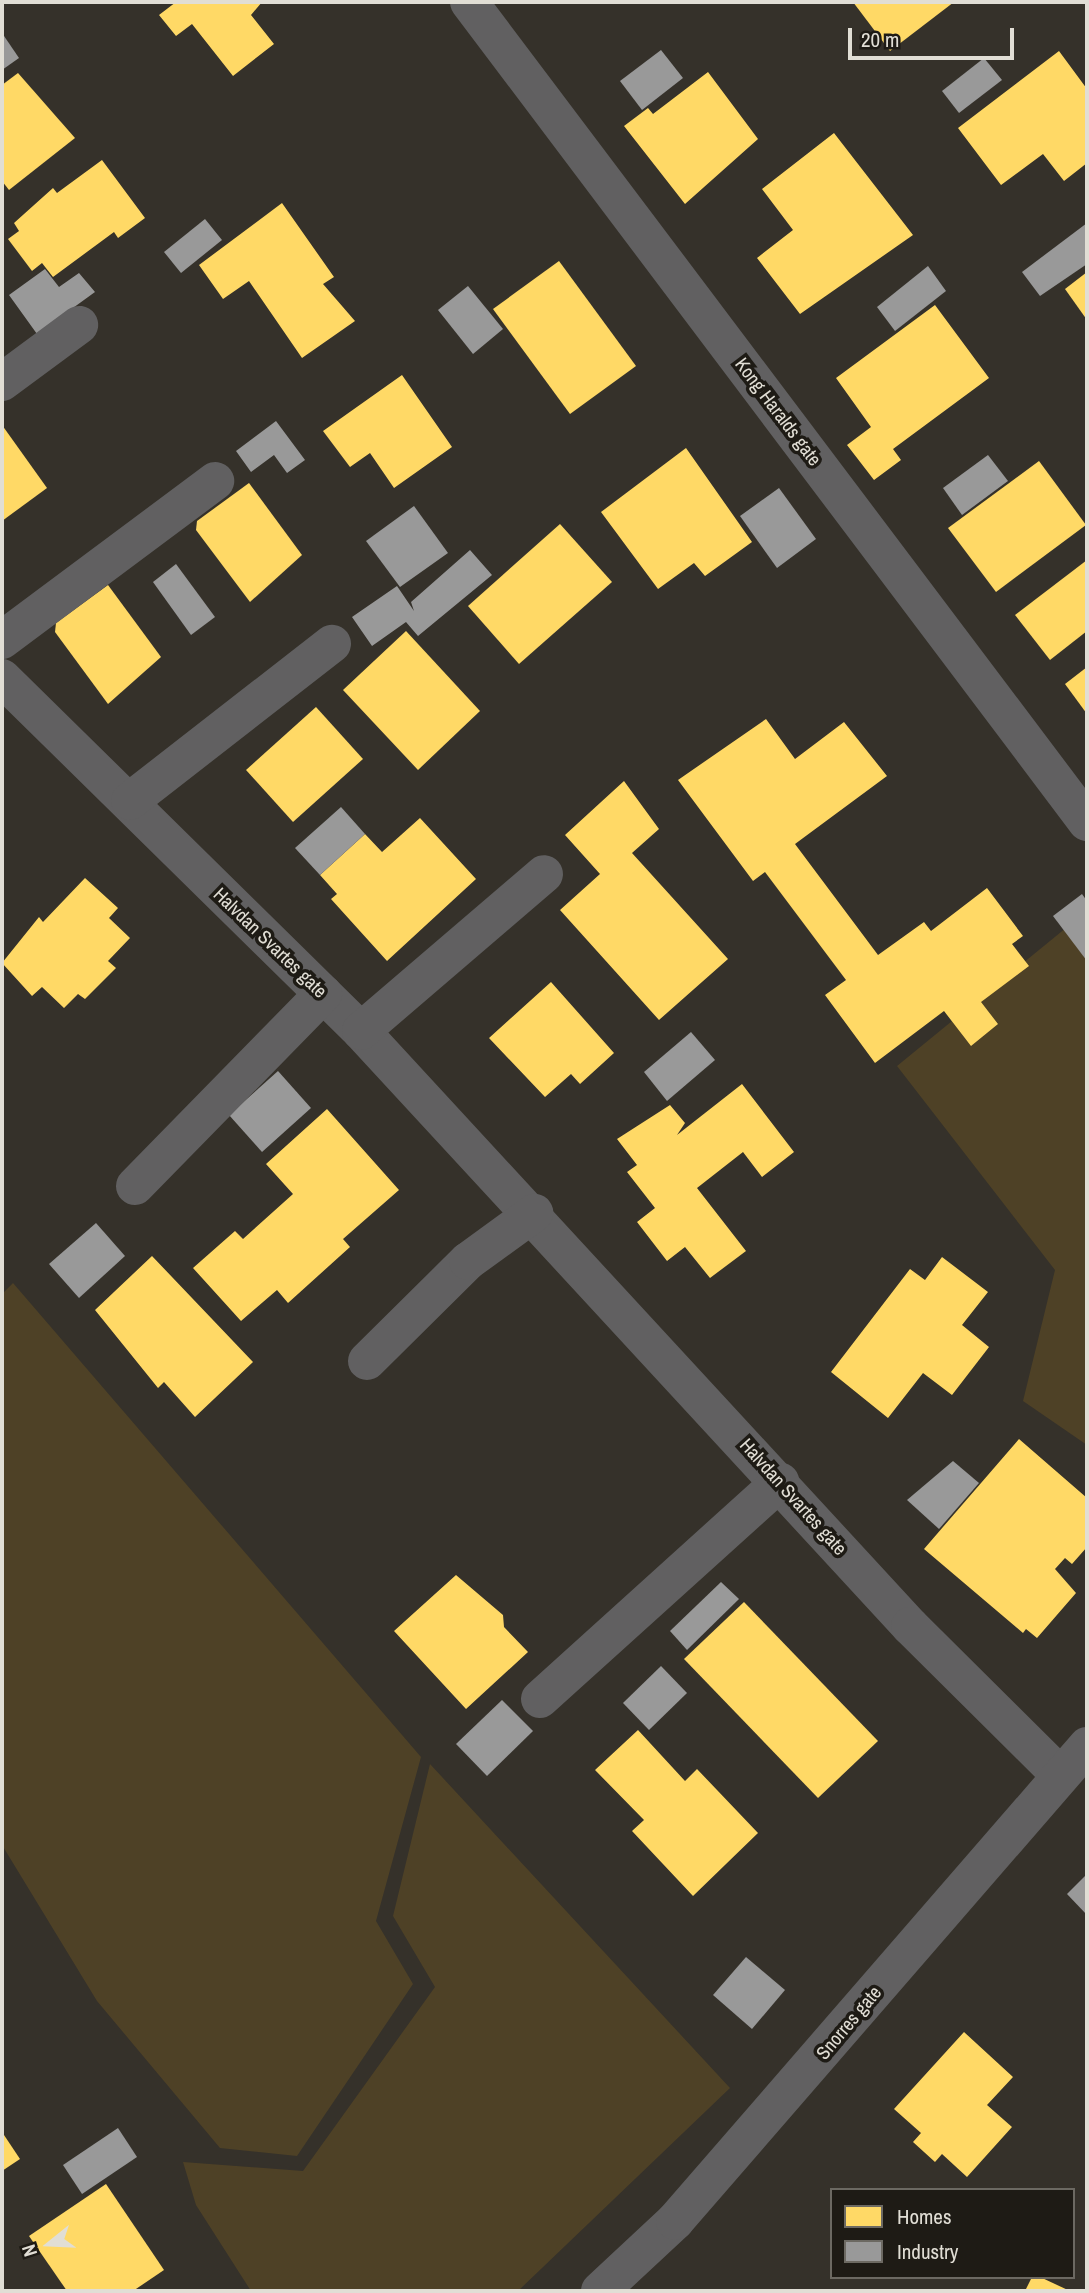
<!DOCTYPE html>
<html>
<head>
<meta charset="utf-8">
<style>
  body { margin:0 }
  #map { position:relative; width:1089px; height:2293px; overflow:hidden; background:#35312a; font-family:"Archivo Narrow",sans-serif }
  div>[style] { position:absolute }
  .green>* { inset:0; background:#4e4126 }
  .homes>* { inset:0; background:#ffd966 }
  .industry>* { inset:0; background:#999 }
  .minor>* { height:38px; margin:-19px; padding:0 19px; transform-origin:19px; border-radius:19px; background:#616061 }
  span { translate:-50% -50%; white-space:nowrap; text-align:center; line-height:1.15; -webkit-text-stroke:7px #1e1b15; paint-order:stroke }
  .street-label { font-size:19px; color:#e1ded5 }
  .frame { position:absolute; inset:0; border:4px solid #e1ded5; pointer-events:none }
  .legend { position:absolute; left:830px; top:2188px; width:245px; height:91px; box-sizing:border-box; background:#1e1b15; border:2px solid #6c6962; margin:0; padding:9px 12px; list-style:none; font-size:21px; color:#e1ded5 }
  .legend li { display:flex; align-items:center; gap:14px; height:35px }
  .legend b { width:35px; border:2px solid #6c6962 }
  .north { position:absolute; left:14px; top:2209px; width:70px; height:70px; -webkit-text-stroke:5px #1e1b15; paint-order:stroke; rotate:252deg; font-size:19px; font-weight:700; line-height:28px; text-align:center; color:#e1ded5 }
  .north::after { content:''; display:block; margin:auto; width:24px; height:32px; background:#e1ded5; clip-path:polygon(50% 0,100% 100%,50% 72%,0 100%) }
  .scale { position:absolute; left:848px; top:28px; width:166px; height:32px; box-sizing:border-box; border:4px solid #e1ded5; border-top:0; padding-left:9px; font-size:21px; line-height:24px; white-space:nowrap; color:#e1ded5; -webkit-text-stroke:5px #1e1b15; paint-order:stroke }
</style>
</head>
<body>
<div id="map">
  <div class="green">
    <div style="clip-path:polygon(1072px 923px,1087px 943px,1087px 1445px,1023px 1401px,1055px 1270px,897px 1066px)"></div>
    <div style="clip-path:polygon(13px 1283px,421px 1757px,376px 1921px,413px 1984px,297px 2156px,220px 2148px,97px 2001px,2px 1845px,2px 1294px)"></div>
    <div style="clip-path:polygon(430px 1764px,730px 2088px,518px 2291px,251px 2291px,196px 2205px,183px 2162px,303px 2171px,435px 1987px,393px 1916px)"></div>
  </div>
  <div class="homes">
    <div style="clip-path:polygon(176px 2px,262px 2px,251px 15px,274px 44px,233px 76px,192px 24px,176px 36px,159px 15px)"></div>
    <div style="clip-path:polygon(853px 2px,954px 2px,890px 51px)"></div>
    <div style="clip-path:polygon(1059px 51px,1087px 89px,1087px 163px,1064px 181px,1043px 154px,1001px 185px,958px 128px)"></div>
    <div style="clip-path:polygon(708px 72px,758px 139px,685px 204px,624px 126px,648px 108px,653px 114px)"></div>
    <div style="clip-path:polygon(18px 73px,75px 138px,9px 190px,2px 181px,2px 85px)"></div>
    <div style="clip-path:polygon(834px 133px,913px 235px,800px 314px,757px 258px,793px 230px,762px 189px)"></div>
    <div style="clip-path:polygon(102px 160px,145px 218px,118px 238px,114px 232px,53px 277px,42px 263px,32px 271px,8px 239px,19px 231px,14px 223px,53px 188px,57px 193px)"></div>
    <div style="clip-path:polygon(282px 203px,334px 277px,323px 284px,355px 321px,302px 358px,249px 281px,223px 299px,199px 265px)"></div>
    <div style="clip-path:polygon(559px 261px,636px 366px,570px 414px,493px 309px)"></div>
    <div style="clip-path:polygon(1087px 272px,1087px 320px,1065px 289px)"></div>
    <div style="clip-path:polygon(935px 305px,989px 378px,893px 449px,901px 460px,874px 480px,847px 445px,871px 427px,836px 378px)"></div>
    <div style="clip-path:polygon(402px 375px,452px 447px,394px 488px,370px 453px,350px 467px,323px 431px)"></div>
    <div style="clip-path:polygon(2px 425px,47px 488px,2px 521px)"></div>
    <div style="clip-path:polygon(686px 448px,752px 542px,705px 576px,694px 563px,658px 589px,601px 512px)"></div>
    <div style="clip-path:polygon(1039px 461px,1086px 525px,996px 592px,948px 528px)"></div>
    <div style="clip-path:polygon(249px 483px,302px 555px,250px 602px,196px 530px,197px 521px)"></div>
    <div style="clip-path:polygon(560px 524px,612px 582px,519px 664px,468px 606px)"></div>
    <div style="clip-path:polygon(1087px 560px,1087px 631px,1050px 660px,1015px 615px)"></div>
    <div style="clip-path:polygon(108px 585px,161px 657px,108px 704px,55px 632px,56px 623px)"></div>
    <div style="clip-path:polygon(406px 631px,480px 711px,418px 770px,343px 690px)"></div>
    <div style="clip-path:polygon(1087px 667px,1087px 714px,1065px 684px)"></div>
    <div style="clip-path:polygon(316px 707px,363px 759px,293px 822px,246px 770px)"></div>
    <div style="clip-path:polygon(766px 719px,795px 759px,844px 722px,887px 776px,795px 844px,878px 955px,924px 922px,931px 931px,987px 888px,1023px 936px,1012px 944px,1029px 966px,981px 1002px,998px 1024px,971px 1046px,944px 1011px,875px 1063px,825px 995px,846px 980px,765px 872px,753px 881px,678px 780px)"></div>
    <div style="clip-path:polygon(624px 781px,659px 829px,632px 853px,728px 959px,659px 1020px,560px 910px,600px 874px,565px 835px)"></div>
    <div style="clip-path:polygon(420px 818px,476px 879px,387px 961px,331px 899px,337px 894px,320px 875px,365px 834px,382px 852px)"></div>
    <div style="clip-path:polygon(85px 878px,118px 908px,109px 918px,130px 938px,108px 961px,116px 968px,85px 999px,78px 994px,64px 1008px,42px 987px,32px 996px,2px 963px,39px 917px,43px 922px)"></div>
    <div style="clip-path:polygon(551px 982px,614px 1053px,580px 1084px,571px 1074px,545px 1097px,489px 1038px)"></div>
    <div style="clip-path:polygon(742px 1084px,794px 1152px,762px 1177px,743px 1152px,697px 1188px,746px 1251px,710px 1278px,685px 1247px,667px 1261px,637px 1222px,655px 1208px,627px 1172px,637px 1165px,617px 1139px,670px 1105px,685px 1123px,677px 1135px)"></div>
    <div style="clip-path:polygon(327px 1109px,399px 1190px,343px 1239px,350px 1247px,288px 1303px,277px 1290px,241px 1321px,193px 1268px,235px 1231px,243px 1239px,293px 1194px,266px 1164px)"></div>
    <div style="clip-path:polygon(152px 1256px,253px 1362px,195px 1417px,164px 1382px,158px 1388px,95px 1310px)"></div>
    <div style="clip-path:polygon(942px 1257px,988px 1292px,962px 1325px,989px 1347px,952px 1395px,923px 1373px,888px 1418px,831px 1372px,910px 1269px,925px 1280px)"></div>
    <div style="clip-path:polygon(1019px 1439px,1087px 1498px,1087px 1547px,1072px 1564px,1065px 1558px,1055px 1569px,1076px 1593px,1037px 1638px,1026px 1629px,1023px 1633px,924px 1549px)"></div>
    <div style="clip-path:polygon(456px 1575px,503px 1615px,504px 1627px,528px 1652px,466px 1709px,394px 1631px)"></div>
    <div style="clip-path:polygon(744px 1602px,878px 1741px,818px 1798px,684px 1659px)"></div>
    <div style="clip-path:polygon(638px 1730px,685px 1781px,697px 1769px,758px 1833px,693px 1896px,632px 1831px,644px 1820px,595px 1770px)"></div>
    <div style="clip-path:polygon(964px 2032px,1013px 2077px,987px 2105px,1012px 2127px,967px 2177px,942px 2154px,935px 2162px,913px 2142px,921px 2133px,894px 2109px)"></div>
    <div style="clip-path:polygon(2px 2132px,20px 2159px,2px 2171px)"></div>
    <div style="clip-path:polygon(106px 2184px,164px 2270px,133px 2291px,67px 2291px,29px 2236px)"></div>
    <div style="clip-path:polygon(1032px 2277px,1040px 2277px,1070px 2291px,1025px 2291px)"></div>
  </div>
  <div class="industry">
    <div style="clip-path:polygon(2px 33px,19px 58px,2px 70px)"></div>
    <div style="clip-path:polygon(661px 50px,683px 78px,642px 110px,620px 81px)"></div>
    <div style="clip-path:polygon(984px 58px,1002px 80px,959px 113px,942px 91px)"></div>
    <div style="clip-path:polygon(205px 219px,222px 240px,181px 273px,164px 252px)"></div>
    <div style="clip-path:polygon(1087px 223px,1087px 264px,1040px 296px,1022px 272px)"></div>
    <div style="clip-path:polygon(928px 266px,946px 291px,895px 331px,877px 307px)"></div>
    <div style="clip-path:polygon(45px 269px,59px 287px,79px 273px,95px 292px,37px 334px,9px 295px)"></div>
    <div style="clip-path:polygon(468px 286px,503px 329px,473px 354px,438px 310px)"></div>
    <div style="clip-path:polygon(276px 421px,305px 460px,287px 473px,274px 455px,251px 472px,236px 451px)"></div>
    <div style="clip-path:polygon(988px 455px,1008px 481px,962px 515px,943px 488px)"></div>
    <div style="clip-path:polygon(779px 488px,816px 539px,777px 568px,740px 516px)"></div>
    <div style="clip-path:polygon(414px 506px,448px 553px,400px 587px,366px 541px)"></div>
    <div style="clip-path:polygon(470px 550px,492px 575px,418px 636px,406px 622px,372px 646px,352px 617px,397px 586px,414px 611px,411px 602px)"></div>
    <div style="clip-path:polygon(176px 564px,215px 617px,191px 635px,153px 582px)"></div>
    <div style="clip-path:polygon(341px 807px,365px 834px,320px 875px,295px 848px)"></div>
    <div style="clip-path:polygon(1082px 894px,1087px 901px,1087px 961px,1053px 916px)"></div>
    <div style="clip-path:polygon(691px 1032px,715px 1060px,667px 1101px,644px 1072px)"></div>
    <div style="clip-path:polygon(278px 1071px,311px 1108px,262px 1152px,229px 1115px)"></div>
    <div style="clip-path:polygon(96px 1223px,125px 1256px,79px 1298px,49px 1264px)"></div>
    <div style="clip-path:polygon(953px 1461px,979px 1483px,939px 1529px,907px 1500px)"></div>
    <div style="clip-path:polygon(721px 1582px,739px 1599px,687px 1650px,670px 1631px)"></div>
    <div style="clip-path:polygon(661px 1666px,687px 1693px,649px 1730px,623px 1703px)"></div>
    <div style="clip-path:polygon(502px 1700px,533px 1731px,487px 1776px,456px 1744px)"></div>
    <div style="clip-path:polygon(1087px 1874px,1087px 1915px,1067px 1894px)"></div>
    <div style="clip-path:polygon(746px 1957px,785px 1990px,752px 2029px,713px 1995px)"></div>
    <div style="clip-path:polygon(118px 2128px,137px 2157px,82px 2194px,63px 2165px)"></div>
  </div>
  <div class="minor">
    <div style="left:469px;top:2px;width:1027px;rotate:53deg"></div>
    <div style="left:2px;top:382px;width:96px;rotate:-36.5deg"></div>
    <div style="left:2px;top:640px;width:266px;rotate:-36.7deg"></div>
    <div style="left:2px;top:678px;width:503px;rotate:44.52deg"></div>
    <div style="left:361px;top:1031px;width:810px;rotate:47.3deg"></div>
    <div style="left:910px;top:1626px;width:210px;rotate:44.8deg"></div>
    <div style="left:130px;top:801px;width:256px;rotate:-37.9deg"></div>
    <div style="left:361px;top:1031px;width:241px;rotate:-40.6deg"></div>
    <div style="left:135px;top:1186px;width:269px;rotate:-45.6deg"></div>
    <div style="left:367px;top:1361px;width:142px;rotate:-44.7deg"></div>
    <div style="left:468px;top:1261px;width:82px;rotate:-36deg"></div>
    <div style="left:540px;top:1699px;width:324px;rotate:-42.1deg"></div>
    <div style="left:600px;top:2291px;width:103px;rotate:-43deg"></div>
    <div style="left:675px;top:2221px;width:629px;rotate:-49.06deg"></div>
  </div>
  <div class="street-label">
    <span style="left:778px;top:412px;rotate:53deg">Kong Haralds gate</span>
    <span style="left:270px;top:943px;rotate:44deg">Halvdan Svartes gate</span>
    <span style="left:793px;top:1497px;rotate:48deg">Halvdan Svartes gate</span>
    <span style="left:849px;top:2023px;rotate:-50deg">Snorres gate</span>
  </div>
  <div class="frame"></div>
  <ul class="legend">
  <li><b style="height:19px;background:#ffd966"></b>Homes</li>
  <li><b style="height:19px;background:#999"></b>Industry</li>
  </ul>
  <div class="north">N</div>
  <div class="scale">20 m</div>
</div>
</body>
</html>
